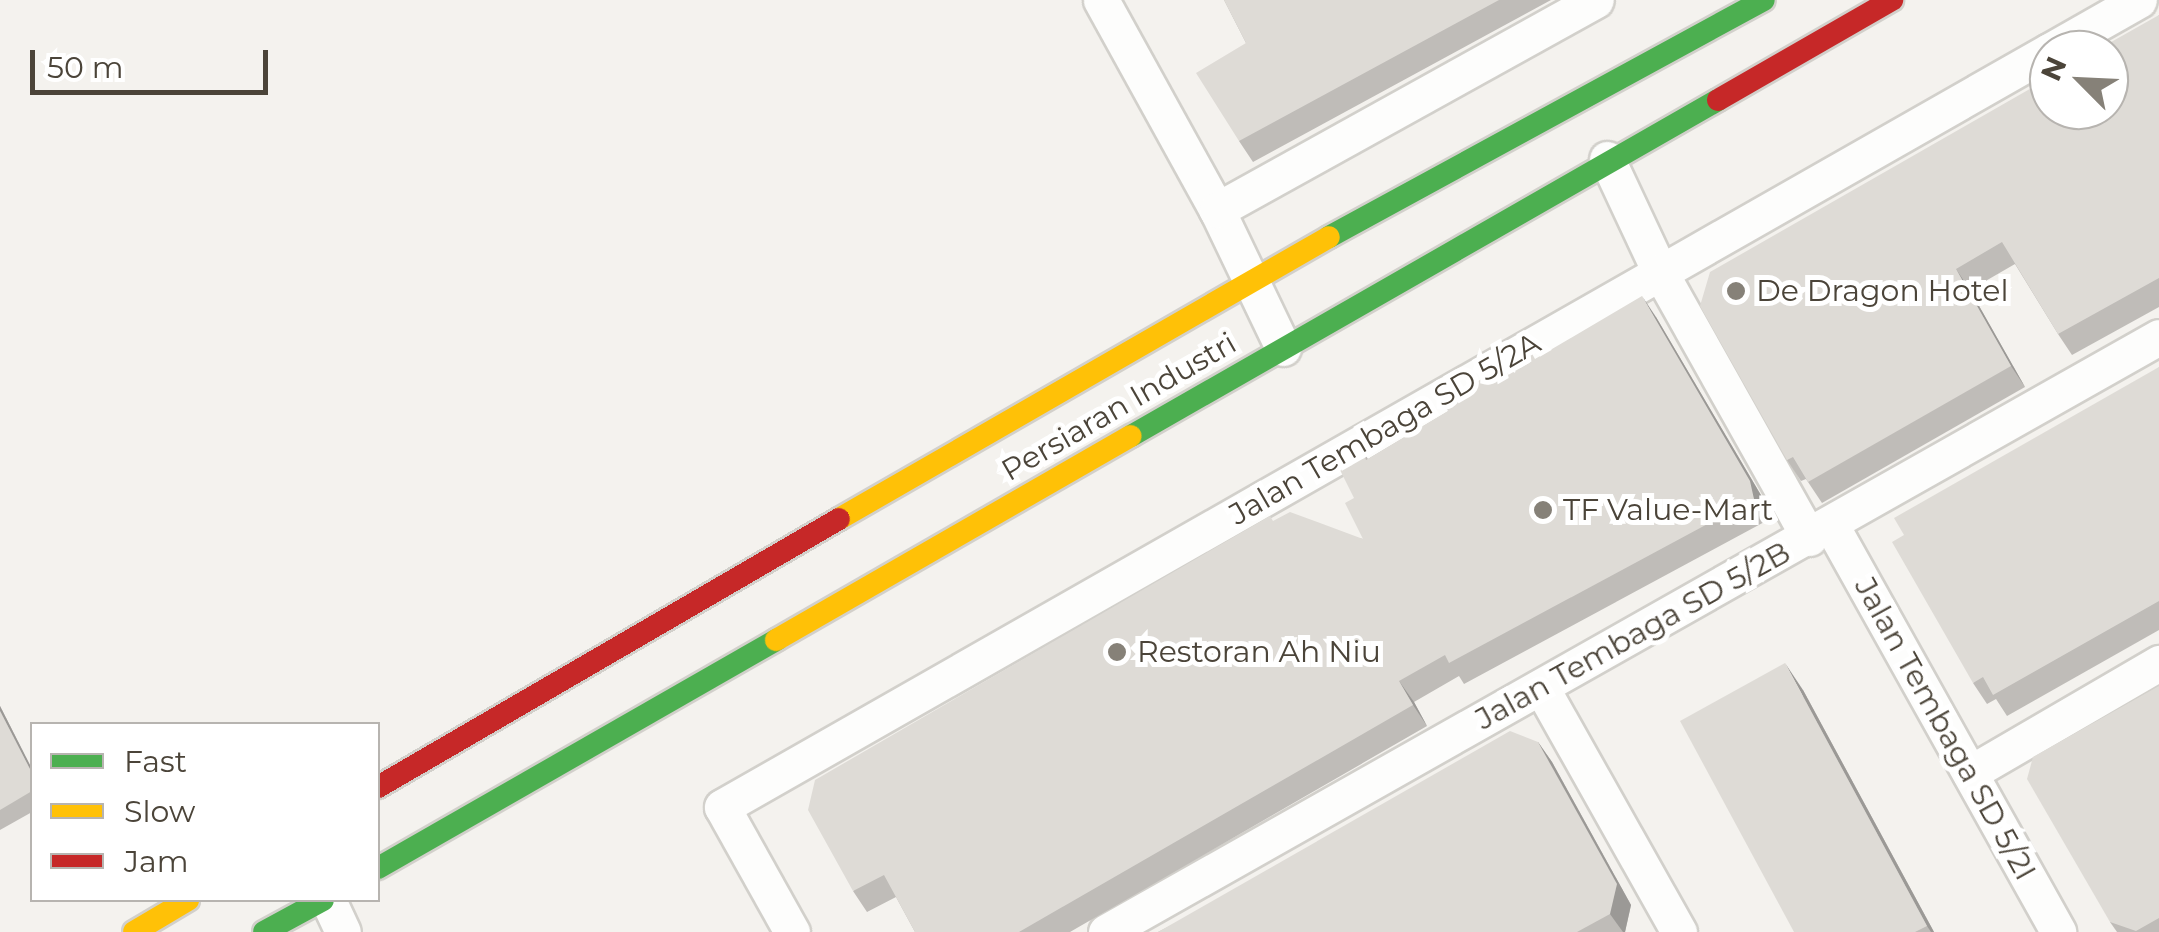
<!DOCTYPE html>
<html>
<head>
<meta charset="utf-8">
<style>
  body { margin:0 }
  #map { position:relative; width:2159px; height:932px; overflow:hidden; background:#f4f2ee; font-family:Montserrat,sans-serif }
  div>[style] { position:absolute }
  .roads { filter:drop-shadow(2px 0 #d2d0cb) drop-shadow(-2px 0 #d2d0cb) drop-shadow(0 2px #d2d0cb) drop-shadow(0 -2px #d2d0cb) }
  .street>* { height:35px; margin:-17.5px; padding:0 17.5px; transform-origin:17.5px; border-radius:17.5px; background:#fdfdfc }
  .fast>* { height:22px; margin:-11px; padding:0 11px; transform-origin:11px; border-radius:11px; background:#4caf50 }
  .slow>* { height:22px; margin:-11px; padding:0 11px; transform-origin:11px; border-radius:11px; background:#ffc107 }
  .jam>* { height:22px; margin:-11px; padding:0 11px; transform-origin:11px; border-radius:11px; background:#c62828 }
  .wall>* { inset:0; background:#bfbcb8 }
  .shaded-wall>* { inset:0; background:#9b9996 }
  .building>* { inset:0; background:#dedbd6 }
  .dots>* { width:28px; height:28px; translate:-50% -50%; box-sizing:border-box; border:5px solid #fff; border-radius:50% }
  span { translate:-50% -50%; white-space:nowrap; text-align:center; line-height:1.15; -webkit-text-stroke:10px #fff; paint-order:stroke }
  .poi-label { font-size:30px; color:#4b4439 }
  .left { translate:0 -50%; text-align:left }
  .street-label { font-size:30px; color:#4b4439 }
  .legend { position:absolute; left:30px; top:722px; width:350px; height:180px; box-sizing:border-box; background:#fff; border:2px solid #b7b4b0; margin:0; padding:12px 18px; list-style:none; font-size:30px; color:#4b4439 }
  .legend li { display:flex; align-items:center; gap:20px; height:50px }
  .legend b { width:50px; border:2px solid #b7b4b0 }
  .north { position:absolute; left:2029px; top:30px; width:100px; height:100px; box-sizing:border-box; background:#fff; border:2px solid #b7b4b0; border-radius:50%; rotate:294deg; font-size:28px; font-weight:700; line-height:40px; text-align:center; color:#4b4439 }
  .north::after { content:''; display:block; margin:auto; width:35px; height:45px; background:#868178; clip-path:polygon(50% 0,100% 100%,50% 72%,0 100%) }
  .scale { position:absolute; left:30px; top:50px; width:238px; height:45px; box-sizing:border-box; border:5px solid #4b4439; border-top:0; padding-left:12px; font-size:30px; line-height:35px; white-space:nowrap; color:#4b4439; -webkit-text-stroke:8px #fff; paint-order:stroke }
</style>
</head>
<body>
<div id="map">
  <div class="roads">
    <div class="street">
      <div style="left:1101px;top:0;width:240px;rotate:61.1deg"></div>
      <div style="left:1217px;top:210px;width:153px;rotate:64.4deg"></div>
      <div style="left:2051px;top:50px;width:101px;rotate:-29.6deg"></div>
      <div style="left:1607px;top:159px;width:125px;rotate:64.9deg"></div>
      <div style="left:1660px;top:272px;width:305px;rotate:60.7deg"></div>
      <div style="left:1217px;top:210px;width:433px;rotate:-29deg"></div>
      <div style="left:1831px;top:525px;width:466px;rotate:60.8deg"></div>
      <div style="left:1541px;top:687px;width:281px;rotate:60.6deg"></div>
      <div style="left:1970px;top:773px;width:219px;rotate:-30.2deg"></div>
      <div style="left:328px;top:900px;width:35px;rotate:65deg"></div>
      <div style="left:792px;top:932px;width:143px;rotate:-119.2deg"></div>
      <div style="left:722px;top:807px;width:1527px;rotate:-29.67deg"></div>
      <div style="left:1106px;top:932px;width:1209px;rotate:-29.47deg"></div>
    </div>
    <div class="fast">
      <div style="left:1329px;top:237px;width:495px;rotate:-28.6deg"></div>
      <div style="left:1131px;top:436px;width:676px;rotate:-29.79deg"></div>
      <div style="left:378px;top:868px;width:459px;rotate:-29.8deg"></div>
      <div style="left:264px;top:932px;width:67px;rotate:-28.5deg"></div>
    </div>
    <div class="slow">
      <div style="left:839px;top:519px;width:565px;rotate:-29.92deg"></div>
      <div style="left:776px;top:640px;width:409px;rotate:-29.9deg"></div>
      <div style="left:134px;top:932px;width:63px;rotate:-30.7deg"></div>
    </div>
    <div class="jam">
      <div style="left:1718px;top:100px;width:201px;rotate:-29.9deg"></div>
      <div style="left:378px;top:787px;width:533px;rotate:-30.17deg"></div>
    </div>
  </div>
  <div class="wall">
    <div style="clip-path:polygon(1224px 0,1551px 0,1253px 162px,1239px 141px,1246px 43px)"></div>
    <div style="clip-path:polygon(2159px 15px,2159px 307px,2072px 355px,2058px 334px,2015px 264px,1970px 290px,2025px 387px,1822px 503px,1806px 479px,1801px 481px,1787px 460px)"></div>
    <div style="clip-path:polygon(1656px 317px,1765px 502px,1768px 520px,1464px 684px,1459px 676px,1414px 702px,1427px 726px,1070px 932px,915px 932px,896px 897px,867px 912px,853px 891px,1274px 521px,1363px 539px,1364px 453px,1368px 459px,1536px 359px)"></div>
    <div style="clip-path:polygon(2159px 367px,2159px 630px,2007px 716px,1996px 699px,1987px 704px,1973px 683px)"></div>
    <div style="clip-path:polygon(2159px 686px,2159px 932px,2117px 932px,2110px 922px)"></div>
    <div style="clip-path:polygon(1803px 690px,1934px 932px,1794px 932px)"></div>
    <div style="clip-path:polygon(0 706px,32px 769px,32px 812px,0 830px)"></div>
    <div style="clip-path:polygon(1538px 742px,1552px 762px,1631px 905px,1625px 932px,1158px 932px)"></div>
  </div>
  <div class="shaded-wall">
    <div style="clip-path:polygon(1956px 269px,1970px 290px,2025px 387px,2011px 366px)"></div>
    <div style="clip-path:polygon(1642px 296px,1656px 317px,1765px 502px,1768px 520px,1754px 499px)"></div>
    <div style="clip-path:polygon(1785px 663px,1803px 690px,1934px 932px,1931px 932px,1927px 926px)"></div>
    <div style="clip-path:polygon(1399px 681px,1414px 702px,1427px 726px,1413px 705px)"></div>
    <div style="clip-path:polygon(0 706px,32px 769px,32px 773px,0 711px)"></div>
    <div style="clip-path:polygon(1538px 742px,1552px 762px,1631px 905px,1625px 932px,1623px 932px,1610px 914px)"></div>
  </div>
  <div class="building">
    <div style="clip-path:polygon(1224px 0,1499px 0,1239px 141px,1196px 73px,1246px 43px)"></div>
    <div style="clip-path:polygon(2159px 15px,2159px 278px,2058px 334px,2002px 242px,1956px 269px,2011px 366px,1808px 482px,1793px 457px,1787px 460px,1700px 306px,1710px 272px,2049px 78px,2049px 110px,2109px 110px,2109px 50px,2097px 50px)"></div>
    <div style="clip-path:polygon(1642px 296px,1750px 481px,1754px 499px,1449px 663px,1445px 655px,1399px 681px,1413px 705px,1019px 932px,915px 932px,884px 875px,853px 891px,808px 810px,815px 780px,1270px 516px,1273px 521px,1290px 512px,1363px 539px,1345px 503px,1354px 498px,1338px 466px,1364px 453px,1366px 460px,1448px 411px,1443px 402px,1530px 350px,1535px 359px)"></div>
    <div style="clip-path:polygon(2159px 367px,2159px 601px,1993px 695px,1983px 677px,1973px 683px,1892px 542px,1904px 535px,1894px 518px)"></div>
    <div style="clip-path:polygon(1785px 663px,1927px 926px,1915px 932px,1794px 932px,1680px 721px)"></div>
    <div style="clip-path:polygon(2159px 686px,2159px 918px,2136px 931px,2110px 922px,2027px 779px,2033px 757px)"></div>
    <div style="clip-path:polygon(0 711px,32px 773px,32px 791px,0 810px)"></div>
    <div style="clip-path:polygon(1510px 731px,1538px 742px,1617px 884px,1610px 914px,1577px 932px,1158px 932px)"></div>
  </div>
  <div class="dots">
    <div style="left:1736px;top:291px;background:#868178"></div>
    <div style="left:1543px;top:510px;background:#868178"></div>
    <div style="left:1117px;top:652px;background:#868178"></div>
  </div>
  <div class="poi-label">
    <span class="left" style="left:1756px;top:291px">De Dragon Hotel</span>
    <span class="left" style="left:1563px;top:510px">TF Value-Mart</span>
    <span class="left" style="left:1137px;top:652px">Restoran Ah Niu</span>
  </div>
  <div class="street-label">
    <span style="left:1119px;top:407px;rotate:-30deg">Persiaran Industri</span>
    <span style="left:1385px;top:429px;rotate:-30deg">Jalan Tembaga SD 5/2A</span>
    <span style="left:1633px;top:636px;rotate:-29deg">Jalan Tembaga SD 5/2B</span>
    <span style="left:1945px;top:729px;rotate:61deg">Jalan Tembaga SD 5/2I</span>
  </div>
  <ul class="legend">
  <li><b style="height:12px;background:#4caf50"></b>Fast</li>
  <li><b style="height:12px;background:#ffc107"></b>Slow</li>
  <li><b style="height:12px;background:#c62828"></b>Jam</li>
  </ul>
  <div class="north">N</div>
  <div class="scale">50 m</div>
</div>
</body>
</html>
